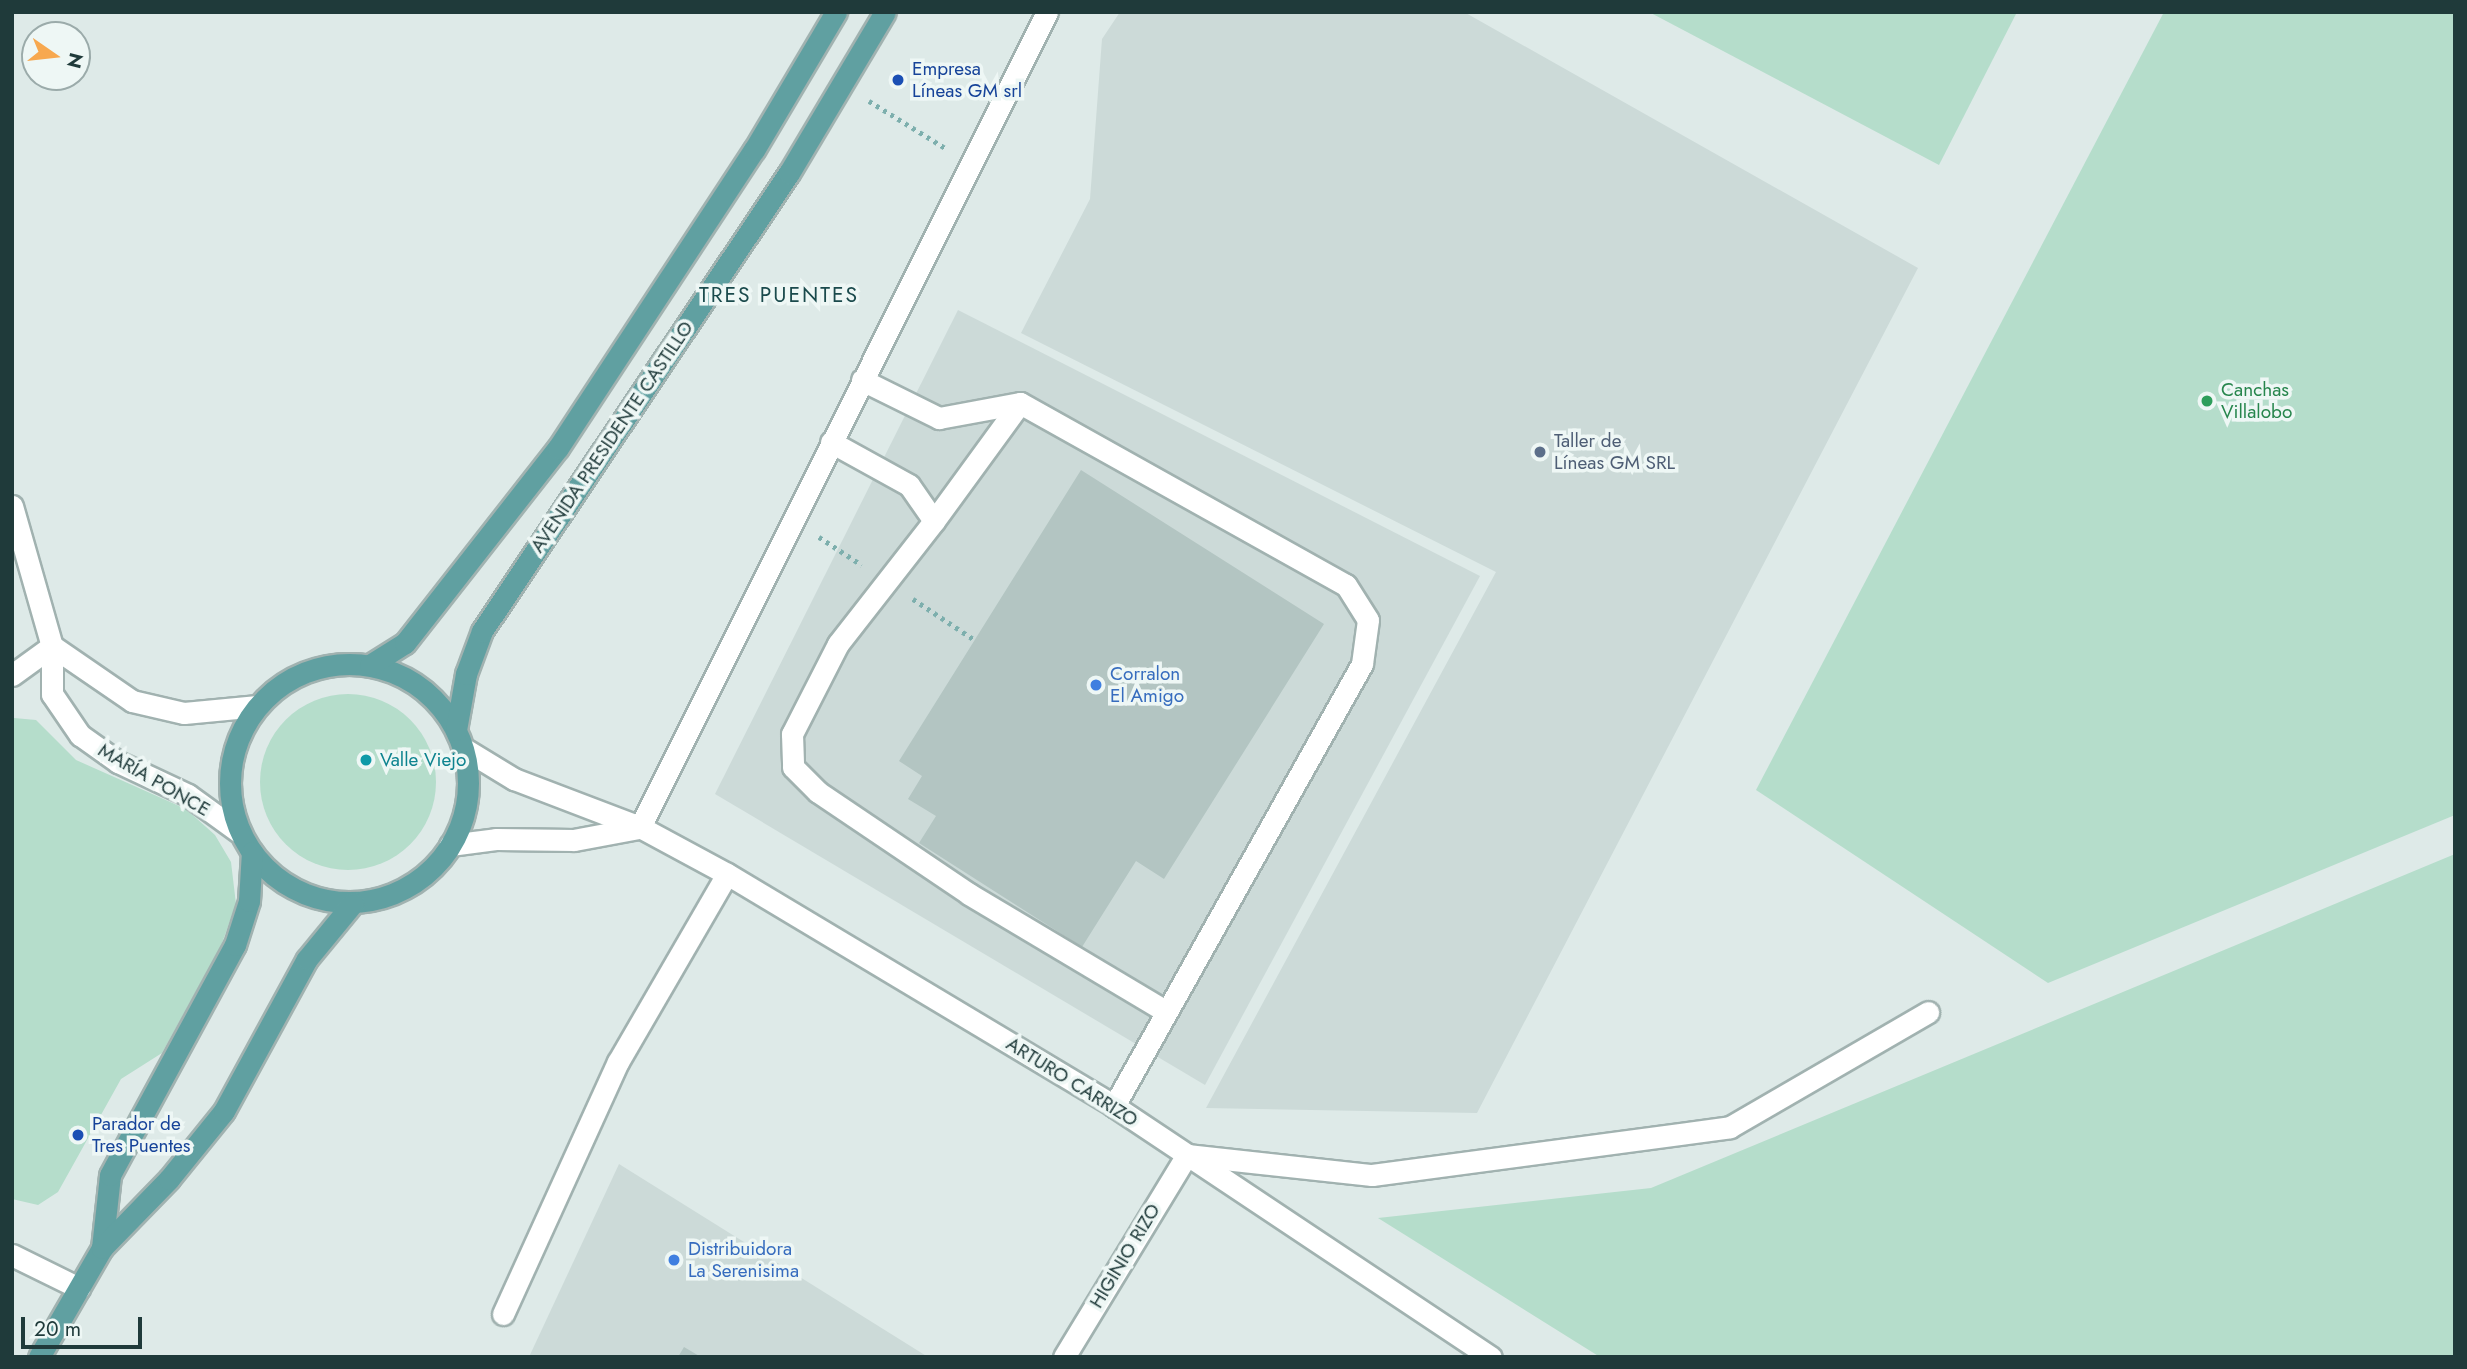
<!DOCTYPE html>
<html>
<head>
<meta charset="utf-8">
<style>
  body { margin:0 }
  #map { position:relative; width:2467px; height:1369px; overflow:hidden; background:#deeae8; font-family:Jost,sans-serif }
  div>[style] { position:absolute }
  .built>* { inset:0; background:#ccdad8 }
  .green>* { inset:0; background:#b5ddcb }
  .round { border-radius:50% }
  .building>* { inset:0; background:#b3c5c2 }
  .path>* { height:4.5px; margin-top:-2.25px; transform-origin:0; background:repeating-linear-gradient(90deg,#7dafad 0 3.5px,transparent 0 8.5px) }
  .roads { filter:drop-shadow(2px 0 #a1b2b0) drop-shadow(-2px 0 #a1b2b0) drop-shadow(0 2px #a1b2b0) drop-shadow(0 -2px #a1b2b0) }
  .lane>* { height:21px; margin:-10.5px; padding:0 10.5px; transform-origin:10.5px; border-radius:10.5px; background:#fff }
  .street>* { height:21px; margin:-10.5px; padding:0 10.5px; transform-origin:10.5px; border-radius:10.5px; background:#fff }
  .primary>* { height:21px; margin:-10.5px; padding:0 10.5px; transform-origin:10.5px; border-radius:10.5px; background:#60a0a1 }
  .primary>.ring { margin:-10.5px; padding:0; box-sizing:content-box; background:none; border:21px solid #60a0a1; border-radius:50% }
  .dots>* { width:19px; height:19px; translate:-50% -50%; box-sizing:border-box; border:4px solid #eef7f5; border-radius:50% }
  span { translate:-50% -50%; white-space:nowrap; text-align:center; line-height:1.15; -webkit-text-stroke:7px #eef7f5; paint-order:stroke }
  .transit-label { font-size:19px; color:#164399 }
  .left { translate:0 -50%; text-align:left }
  .leisure-label { font-size:19px; color:#27864d }
  .street-label { font-size:19px; color:#1f3a3a }
  .service-label { font-size:19px; color:#4e5e75 }
  .shop-label { font-size:19px; color:#366cbe }
  .culture-label { font-size:19px; color:#0d838f }
  .neighbourhood-label { font-size:21px; color:#1a4a4c; letter-spacing:2px }
  .frame { position:absolute; inset:0; border:14px solid #1f3a3a; pointer-events:none }
  .north { position:absolute; left:21px; top:21px; width:70px; height:70px; box-sizing:border-box; background:#eef7f5; border:2px solid #9babaa; border-radius:50%; rotate:104deg; font-size:19px; font-weight:700; line-height:28px; text-align:center; color:#1f3a3a }
  .north::after { content:''; display:block; margin:auto; width:24px; height:32px; background:#f7a84f; clip-path:polygon(50% 0,100% 100%,50% 72%,0 100%) }
  .scale { position:absolute; left:21px; top:1317px; width:121px; height:32px; box-sizing:border-box; border:4px solid #1f3a3a; border-top:0; padding-left:9px; font-size:21px; line-height:24px; white-space:nowrap; color:#1f3a3a; -webkit-text-stroke:5px #eef7f5; paint-order:stroke }
</style>
</head>
<body>
<div id="map">
  <div class="built">
    <div style="clip-path:polygon(1120px 12px,1464px 12px,1918px 268px,1477px 1113px,1206px 1108px,1496px 572px,1021px 333px,1090px 199px,1102px 39px)"></div>
    <div style="clip-path:polygon(958px 310px,1480px 576px,1205px 1085px,715px 794px)"></div>
    <div style="clip-path:polygon(619px 1164px,928px 1357px,529px 1357px)"></div>
  </div>
  <div class="green">
    <div style="clip-path:polygon(1649px 12px,2017px 12px,1939px 165px)"></div>
    <div style="clip-path:polygon(2164px 12px,2455px 12px,2455px 815px,2048px 983px,1756px 790px)"></div>
    <div class="round" style="left:260px;top:694px;width:176px;height:176px"></div>
    <div style="clip-path:polygon(14px 718px,36px 720px,76px 760px,186px 809px,215px 835px,231px 862px,236px 904px,221px 946px,162px 1053px,121px 1079px,58px 1192px,38px 1205px,12px 1199px)"></div>
    <div style="clip-path:polygon(2455px 854px,2455px 1357px,1600px 1357px,1378px 1218px,1651px 1188px)"></div>
  </div>
  <div class="building">
    <div style="clip-path:polygon(1081px 470px,1324px 624px,1164px 879px,1136px 861px,1082px 947px,919px 843px,936px 816px,908px 799px,922px 776px,899px 761px)"></div>
    <div style="clip-path:polygon(684px 1347px,701px 1357px,678px 1357px)"></div>
  </div>
  <div class="path">
    <div style="left:869px;top:101px;width:89px;rotate:31.7deg"></div>
    <div style="left:819px;top:537px;width:51px;rotate:33.1deg"></div>
    <div style="left:913px;top:599px;width:74px;rotate:33.5deg"></div>
  </div>
  <div class="roads">
    <div class="lane">
      <div style="left:862px;top:380px;width:86px;rotate:26.3deg"></div>
      <div style="left:939px;top:418px;width:82px;rotate:-10.5deg"></div>
      <div style="left:1020px;top:403px;width:373px;rotate:29.2deg"></div>
      <div style="left:1346px;top:585px;width:41px;rotate:57.8deg"></div>
      <div style="left:1368px;top:620px;width:44px;rotate:97.8deg"></div>
      <div style="left:1362px;top:664px;width:507px;rotate:119.3deg"></div>
      <div style="left:831px;top:442px;width:89px;rotate:28.9deg"></div>
      <div style="left:909px;top:485px;width:44px;rotate:55.2deg"></div>
      <div style="left:934px;top:521px;width:156px;rotate:128deg"></div>
      <div style="left:838px;top:644px;width:101px;rotate:117.1deg"></div>
      <div style="left:792px;top:734px;width:33px;rotate:88deg"></div>
      <div style="left:793px;top:767px;width:35px;rotate:45deg"></div>
      <div style="left:818px;top:792px;width:182px;rotate:34deg"></div>
      <div style="left:969px;top:894px;width:228px;rotate:30.8deg"></div>
      <div style="left:934px;top:521px;width:146px;rotate:-53.9deg"></div>
      <div style="left:1187px;top:1155px;width:186px;rotate:6.2deg"></div>
      <div style="left:1372px;top:1175px;width:361px;rotate:-7.6deg"></div>
      <div style="left:1730px;top:1127px;width:229px;rotate:-30.1deg"></div>
    </div>
    <div class="street">
      <div style="left:12px;top:506px;width:146px;rotate:74.1deg"></div>
      <div style="left:52px;top:646px;width:48px;rotate:90deg"></div>
      <div style="left:52px;top:694px;width:50px;rotate:55.7deg"></div>
      <div style="left:80px;top:735px;width:47px;rotate:35.4deg"></div>
      <div style="left:118px;top:762px;width:77px;rotate:25.2deg"></div>
      <div style="left:188px;top:795px;width:63px;rotate:36deg"></div>
      <div style="left:52px;top:646px;width:97px;rotate:34.5deg"></div>
      <div style="left:132px;top:701px;width:53px;rotate:13deg"></div>
      <div style="left:184px;top:713px;width:74px;rotate:-5.4deg"></div>
      <div style="left:12px;top:675px;width:49px;rotate:-35.9deg"></div>
      <div style="left:463px;top:748px;width:60px;rotate:31.3deg"></div>
      <div style="left:514px;top:779px;width:135px;rotate:20.9deg"></div>
      <div style="left:640px;top:827px;width:99px;rotate:28.4deg"></div>
      <div style="left:727px;top:874px;width:451px;rotate:30.9deg"></div>
      <div style="left:1114px;top:1106px;width:453px;rotate:33.7deg"></div>
      <div style="left:640px;top:827px;width:911px;rotate:-63.46deg"></div>
      <div style="left:450px;top:845px;width:46px;rotate:-7.4deg"></div>
      <div style="left:496px;top:839px;width:78px;rotate:0.7deg"></div>
      <div style="left:574px;top:840px;width:65px;rotate:-10.6deg"></div>
      <div style="left:12px;top:1255px;width:75px;rotate:26.2deg"></div>
      <div style="left:503px;top:1314px;width:277px;rotate:-65.5deg"></div>
      <div style="left:618px;top:1062px;width:217px;rotate:-59.9deg"></div>
      <div style="left:1064px;top:1357px;width:237px;rotate:-58.7deg"></div>
    </div>
    <div class="primary">
      <div class="ring" style="left:230px;top:664px;width:217px;height:217px"></div>
      <div style="left:370px;top:665px;width:41px;rotate:-32.2deg"></div>
      <div style="left:405px;top:643px;width:248px;rotate:-51.9deg"></div>
      <div style="left:558px;top:448px;width:357px;rotate:-56.7deg"></div>
      <div style="left:754px;top:150px;width:161px;rotate:-59.3deg"></div>
      <div style="left:456px;top:730px;width:57px;rotate:-79.9deg"></div>
      <div style="left:466px;top:674px;width:46px;rotate:-69.6deg"></div>
      <div style="left:482px;top:631px;width:551px;rotate:-56.17deg"></div>
      <div style="left:789px;top:173px;width:187px;rotate:-59.2deg"></div>
      <div style="left:102px;top:1248px;width:73px;rotate:-83.7deg"></div>
      <div style="left:110px;top:1175px;width:262px;rotate:-61.5deg"></div>
      <div style="left:235px;top:945px;width:46px;rotate:-72.3deg"></div>
      <div style="left:249px;top:901px;width:49px;rotate:-86.5deg"></div>
      <div style="left:39px;top:1357px;width:126px;rotate:-60deg"></div>
      <div style="left:102px;top:1248px;width:96px;rotate:-45.8deg"></div>
      <div style="left:169px;top:1179px;width:87px;rotate:-51deg"></div>
      <div style="left:224px;top:1111px;width:173px;rotate:-61.4deg"></div>
      <div style="left:307px;top:959px;width:72px;rotate:-50.6deg"></div>
    </div>
  </div>
  <div class="dots">
    <div style="left:898px;top:80px;background:#1a4fb4"></div>
    <div style="left:2207px;top:401px;background:#2e9e5b"></div>
    <div style="left:1540px;top:452px;background:#5c6f8a"></div>
    <div style="left:1096px;top:685px;background:#3f7fe0"></div>
    <div style="left:366px;top:760px;background:#0f9aa8"></div>
    <div style="left:78px;top:1135px;background:#1a4fb4"></div>
    <div style="left:674px;top:1260px;background:#3f7fe0"></div>
  </div>
  <div class="transit-label">
    <span class="left" style="left:912px;top:80px">Empresa<br>Líneas GM srl</span>
    <span class="left" style="left:92px;top:1135px">Parador de<br>Tres Puentes</span>
  </div>
  <div class="leisure-label">
    <span class="left" style="left:2221px;top:401px">Canchas<br>Villalobo</span>
  </div>
  <div class="street-label">
    <span style="left:612px;top:437px;rotate:-56deg">AVENIDA PRESIDENTE CASTILLO</span>
    <span style="left:154px;top:780px;rotate:30deg">MARÍA PONCE</span>
    <span style="left:1072px;top:1082px;rotate:32deg">ARTURO CARRIZO</span>
    <span style="left:1125px;top:1256px;rotate:-59deg">HIGINIO RIZO</span>
  </div>
  <div class="service-label">
    <span class="left" style="left:1554px;top:452px">Taller de<br>Líneas GM SRL</span>
  </div>
  <div class="shop-label">
    <span class="left" style="left:1110px;top:685px">Corralon<br>El Amigo</span>
    <span class="left" style="left:688px;top:1260px">Distribuidora<br>La Serenisima</span>
  </div>
  <div class="culture-label">
    <span class="left" style="left:380px;top:760px">Valle Viejo</span>
  </div>
  <div class="neighbourhood-label">
    <span style="left:779px;top:295px">TRES PUENTES</span>
  </div>
  <div class="frame"></div>
  <div class="north">N</div>
  <div class="scale">20 m</div>
</div>
</body>
</html>
